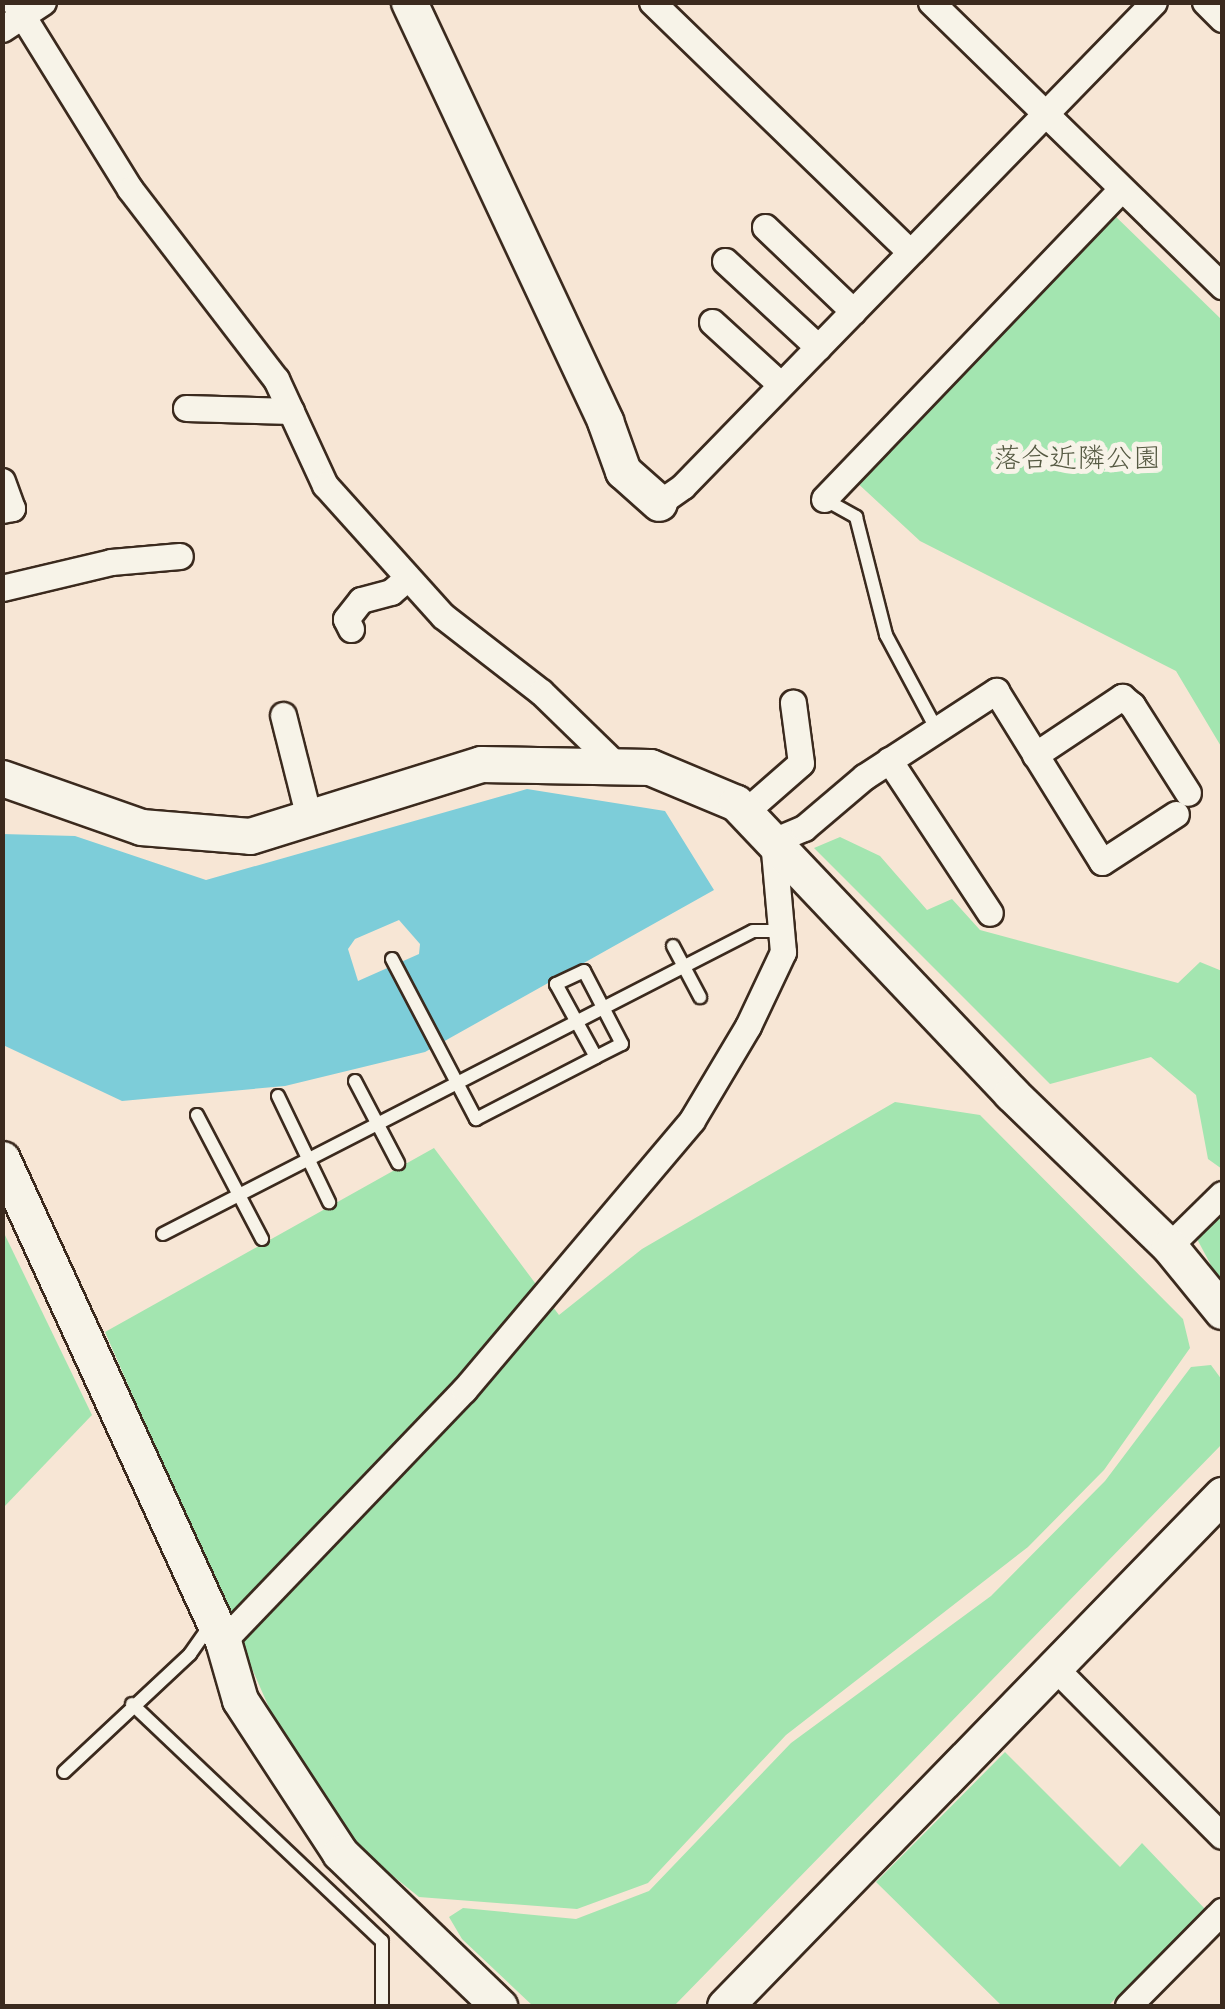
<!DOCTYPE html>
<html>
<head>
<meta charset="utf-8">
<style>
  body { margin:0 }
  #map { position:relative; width:1225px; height:2009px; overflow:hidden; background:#f7e6d5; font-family:Sriracha,"Klee One",sans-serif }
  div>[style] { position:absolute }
  .green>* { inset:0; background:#a3e5b0 }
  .water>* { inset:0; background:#7dcdd9 }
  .roads { filter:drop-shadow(2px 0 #3b2a1e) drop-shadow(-2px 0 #3b2a1e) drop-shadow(0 2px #3b2a1e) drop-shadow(0 -2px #3b2a1e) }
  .lane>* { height:12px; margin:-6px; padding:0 6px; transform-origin:6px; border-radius:6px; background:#f7f3e8 }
  .street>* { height:25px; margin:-12.5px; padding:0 12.5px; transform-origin:12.5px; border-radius:12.5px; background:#f7f3e8 }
  .secondary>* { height:35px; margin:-17.5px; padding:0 17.5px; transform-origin:17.5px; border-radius:17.5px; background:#f7f3e8 }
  span { translate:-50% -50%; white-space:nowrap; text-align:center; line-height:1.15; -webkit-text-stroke:10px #f7f3e8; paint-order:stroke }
  .park-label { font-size:28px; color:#555942 }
  .frame { position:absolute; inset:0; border:5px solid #3b2a1e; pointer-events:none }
</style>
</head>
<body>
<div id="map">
  <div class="green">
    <div style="clip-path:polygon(1110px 211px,1222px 320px,1222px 748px,1176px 671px,920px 541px,853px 479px)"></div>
    <div style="clip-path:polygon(840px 837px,880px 856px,927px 910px,952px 899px,980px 930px,1178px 983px,1200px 962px,1222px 971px,1222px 1169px,1208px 1159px,1196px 1095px,1151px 1057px,1050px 1084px,814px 848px)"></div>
    <div style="clip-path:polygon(895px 1102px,980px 1115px,1183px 1319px,1190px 1348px,1104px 1470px,1028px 1547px,786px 1735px,648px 1883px,577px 1909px,419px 1897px,356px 1846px,281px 1735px,105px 1332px,434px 1148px,559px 1315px,642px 1249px)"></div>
    <div style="clip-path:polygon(1222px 1211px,1222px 1286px,1196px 1237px)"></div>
    <div style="clip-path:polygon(3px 1231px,92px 1415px,3px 1508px,2px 1508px)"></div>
    <div style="clip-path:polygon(1211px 1365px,1222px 1380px,1222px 1444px,674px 2006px,533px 2006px,462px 1939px,449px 1917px,463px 1908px,576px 1919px,649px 1891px,791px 1743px,991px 1596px,1105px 1481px,1191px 1367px)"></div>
    <div style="clip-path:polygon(1005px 1752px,1120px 1867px,1142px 1843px,1205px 1909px,1108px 2006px,1002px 2006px,876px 1882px)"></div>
  </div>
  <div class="water">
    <div style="clip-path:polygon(evenodd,527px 789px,665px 811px,714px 890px,425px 1052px,285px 1086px,122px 1101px,3px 1045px,2px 834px,75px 836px,206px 880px,527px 789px,399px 920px,420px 944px,419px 954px,358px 981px,348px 949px,355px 939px,399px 920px)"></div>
  </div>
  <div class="roads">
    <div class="lane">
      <div style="left:824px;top:499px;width:37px;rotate:29deg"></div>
      <div style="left:856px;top:517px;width:122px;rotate:75.7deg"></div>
      <div style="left:886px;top:635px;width:108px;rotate:61.8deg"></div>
      <div style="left:673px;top:946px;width:58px;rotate:62.1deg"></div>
      <div style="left:392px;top:959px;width:181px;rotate:62.3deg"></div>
      <div style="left:476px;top:1119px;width:135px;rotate:-27.3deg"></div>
      <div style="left:596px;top:1057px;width:29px;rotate:-27deg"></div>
      <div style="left:622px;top:1044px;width:82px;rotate:-117.5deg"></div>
      <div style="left:584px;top:971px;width:31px;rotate:155deg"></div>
      <div style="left:556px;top:984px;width:83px;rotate:61.3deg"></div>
      <div style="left:355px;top:1081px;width:93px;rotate:62.3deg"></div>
      <div style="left:278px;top:1096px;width:118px;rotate:64.3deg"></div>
      <div style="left:197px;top:1115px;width:140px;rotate:62.3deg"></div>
      <div style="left:163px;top:1234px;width:663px;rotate:-27.18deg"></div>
      <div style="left:753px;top:931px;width:28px"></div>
      <div style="left:132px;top:1704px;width:344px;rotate:43.5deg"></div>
      <div style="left:382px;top:1941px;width:65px;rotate:90deg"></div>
      <div style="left:64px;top:1772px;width:173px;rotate:-43.1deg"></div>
      <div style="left:190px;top:1654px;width:38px;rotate:-55deg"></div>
    </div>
    <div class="street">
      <div style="left:14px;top:2px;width:220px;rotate:58.2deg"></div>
      <div style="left:130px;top:189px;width:240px;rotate:52.5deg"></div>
      <div style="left:276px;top:379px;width:117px;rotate:65.2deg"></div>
      <div style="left:325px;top:485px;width:176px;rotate:48deg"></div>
      <div style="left:443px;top:616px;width:124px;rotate:37.8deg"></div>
      <div style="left:541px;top:692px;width:107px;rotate:44.2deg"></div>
      <div style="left:652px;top:2px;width:359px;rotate:44.1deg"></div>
      <div style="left:931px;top:2px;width:407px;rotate:44.3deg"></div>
      <div style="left:1205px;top:2px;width:24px;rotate:45deg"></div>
      <div style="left:2px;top:29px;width:49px;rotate:-33.4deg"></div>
      <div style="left:765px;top:227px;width:122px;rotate:43.7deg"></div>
      <div style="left:725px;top:261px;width:127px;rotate:42.8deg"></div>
      <div style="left:712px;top:322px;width:93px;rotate:42.4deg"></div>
      <div style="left:186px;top:408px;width:105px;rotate:1.6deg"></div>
      <div style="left:2px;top:481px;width:29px;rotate:70deg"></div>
      <div style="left:12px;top:508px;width:10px;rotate:169deg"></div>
      <div style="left:824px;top:499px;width:429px;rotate:-46.2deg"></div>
      <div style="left:659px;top:503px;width:29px;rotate:-35deg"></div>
      <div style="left:683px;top:486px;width:675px;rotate:-45.78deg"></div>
      <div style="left:2px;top:588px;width:112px;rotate:-13.4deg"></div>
      <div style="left:111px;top:562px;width:69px;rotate:-5deg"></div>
      <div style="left:351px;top:629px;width:11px;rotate:-117deg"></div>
      <div style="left:346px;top:619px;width:24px;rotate:-52deg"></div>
      <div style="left:361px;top:600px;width:31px;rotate:-15deg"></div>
      <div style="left:391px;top:592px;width:21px;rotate:-41deg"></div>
      <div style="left:283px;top:715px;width:106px;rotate:75.8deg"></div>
      <div style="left:1035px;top:755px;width:105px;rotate:-33.7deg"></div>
      <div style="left:1122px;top:697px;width:13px;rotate:39deg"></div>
      <div style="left:1132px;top:705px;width:104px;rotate:57.5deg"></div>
      <div style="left:889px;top:760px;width:183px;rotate:56.6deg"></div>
      <div style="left:745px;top:812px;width:74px;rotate:-41.2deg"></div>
      <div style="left:801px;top:763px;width:61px;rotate:-97.6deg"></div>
      <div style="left:1169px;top:1246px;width:74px;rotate:-44.5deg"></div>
      <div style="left:223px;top:1641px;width:348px;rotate:-46.2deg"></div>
      <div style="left:464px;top:1390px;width:353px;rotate:-49.8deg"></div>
      <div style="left:692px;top:1120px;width:109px;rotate:-59.2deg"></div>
      <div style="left:748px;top:1026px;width:82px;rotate:-64.7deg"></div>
      <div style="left:783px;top:952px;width:111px;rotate:-95.1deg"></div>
      <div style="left:773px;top:841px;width:34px;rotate:-23deg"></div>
      <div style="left:804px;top:828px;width:79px;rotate:-40.4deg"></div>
      <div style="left:864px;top:777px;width:158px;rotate:-33.1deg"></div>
      <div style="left:996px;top:691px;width:201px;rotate:58.2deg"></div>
      <div style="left:1102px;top:862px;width:88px;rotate:-33deg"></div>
      <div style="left:1054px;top:1667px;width:238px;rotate:45.2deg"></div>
      <div style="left:1128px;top:2006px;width:134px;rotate:-45.3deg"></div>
    </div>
    <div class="secondary">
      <div style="left:409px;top:2px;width:463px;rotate:64.9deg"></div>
      <div style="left:605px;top:421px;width:53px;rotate:70.2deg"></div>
      <div style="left:623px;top:471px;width:48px;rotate:41.6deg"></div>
      <div style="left:2px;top:778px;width:147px;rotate:19.4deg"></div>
      <div style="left:141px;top:827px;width:109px;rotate:4.7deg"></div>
      <div style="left:250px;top:836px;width:242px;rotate:-17.3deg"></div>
      <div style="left:481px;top:764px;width:169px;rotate:1deg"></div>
      <div style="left:650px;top:767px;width:93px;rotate:22.7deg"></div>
      <div style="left:736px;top:803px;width:400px;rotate:46.5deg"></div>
      <div style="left:1011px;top:1093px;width:220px;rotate:44.1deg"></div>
      <div style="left:1169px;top:1246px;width:84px;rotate:50.8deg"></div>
      <div style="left:2px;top:1159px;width:530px;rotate:65.37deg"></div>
      <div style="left:223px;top:1641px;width:61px;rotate:73.9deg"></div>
      <div style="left:240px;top:1700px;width:183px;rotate:56.8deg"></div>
      <div style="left:340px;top:1853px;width:221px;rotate:43.9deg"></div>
      <div style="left:725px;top:2006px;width:713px;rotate:-45.8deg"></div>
    </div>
  </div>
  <div class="park-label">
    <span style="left:1077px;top:458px">落合近隣公園</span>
  </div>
  <div class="frame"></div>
</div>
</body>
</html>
